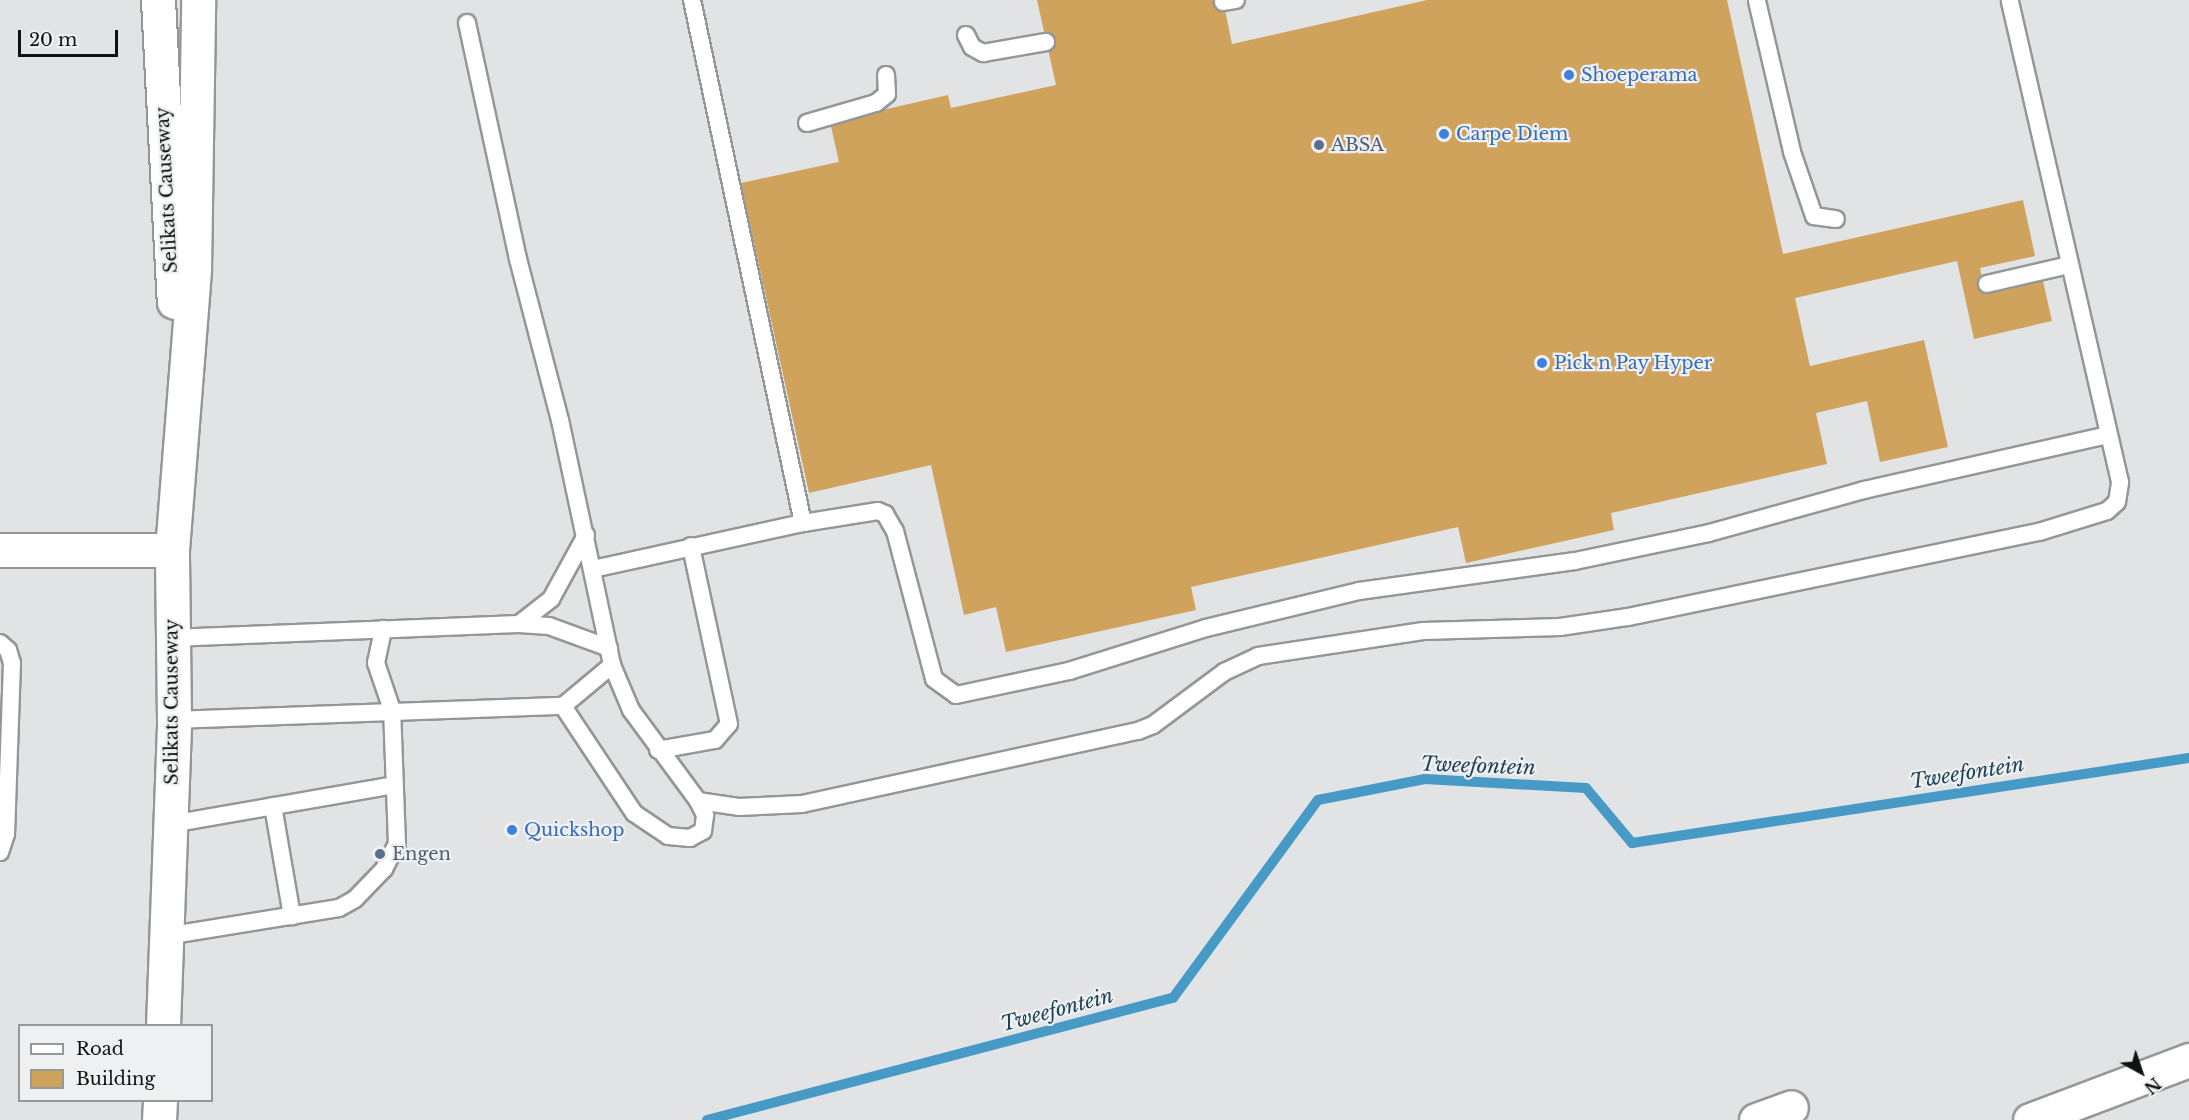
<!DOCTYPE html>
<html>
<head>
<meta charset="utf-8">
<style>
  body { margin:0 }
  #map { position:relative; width:2189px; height:1120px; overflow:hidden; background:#e1e3e5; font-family:"Libre Baskerville",serif }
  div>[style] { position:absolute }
  .stream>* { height:10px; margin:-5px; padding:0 5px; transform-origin:5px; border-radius:5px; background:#469ac5 }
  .building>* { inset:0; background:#d0a35d }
  .roads { filter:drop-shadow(2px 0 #949698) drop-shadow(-2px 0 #949698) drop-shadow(0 2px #949698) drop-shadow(0 -2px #949698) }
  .service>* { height:16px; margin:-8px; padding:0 8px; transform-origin:8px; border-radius:8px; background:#fff }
  .minor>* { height:33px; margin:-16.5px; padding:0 16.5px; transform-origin:16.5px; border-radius:16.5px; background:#fff }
  .tertiary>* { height:33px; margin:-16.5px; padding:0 16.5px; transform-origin:16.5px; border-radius:16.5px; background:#fff }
  .dots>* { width:16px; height:16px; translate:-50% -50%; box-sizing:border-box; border:3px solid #eef0f2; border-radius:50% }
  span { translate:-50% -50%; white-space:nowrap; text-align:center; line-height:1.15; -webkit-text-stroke:4.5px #eef0f2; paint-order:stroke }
  .shop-label { font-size:18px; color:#366cbe }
  .left { translate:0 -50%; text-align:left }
  .service-label { font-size:18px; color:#4e5e75 }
  .street-label { font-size:18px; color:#101111 }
  .water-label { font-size:20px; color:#1c4154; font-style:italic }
  .legend { position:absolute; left:18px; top:1024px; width:195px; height:78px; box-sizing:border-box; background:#eef0f2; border:2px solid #959798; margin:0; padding:8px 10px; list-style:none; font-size:18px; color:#101111 }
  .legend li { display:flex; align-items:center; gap:12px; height:30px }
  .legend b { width:30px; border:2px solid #959798 }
  .north { position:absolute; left:2111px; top:1042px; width:60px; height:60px; -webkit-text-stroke:4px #eef0f2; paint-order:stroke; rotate:140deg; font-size:16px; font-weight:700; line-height:24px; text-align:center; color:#101111 }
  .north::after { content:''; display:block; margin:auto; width:21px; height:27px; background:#101111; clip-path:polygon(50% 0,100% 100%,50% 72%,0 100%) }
  .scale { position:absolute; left:18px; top:30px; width:100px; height:27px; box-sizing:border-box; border:3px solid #101111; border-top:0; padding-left:8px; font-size:18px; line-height:21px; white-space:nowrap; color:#101111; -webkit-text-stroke:4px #eef0f2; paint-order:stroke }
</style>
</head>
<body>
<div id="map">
  <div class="stream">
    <div style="left:707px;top:1120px;width:482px;rotate:-14.7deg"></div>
    <div style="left:1173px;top:998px;width:245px;rotate:-53.8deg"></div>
    <div style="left:1318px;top:800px;width:109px;rotate:-11.1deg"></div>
    <div style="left:1425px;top:779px;width:161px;rotate:3.2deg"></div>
    <div style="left:1586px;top:788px;width:72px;rotate:50.1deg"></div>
    <div style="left:1632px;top:843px;width:563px;rotate:-8.68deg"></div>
  </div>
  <div class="building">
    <div style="clip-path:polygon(1037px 0,1223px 0,1232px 44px,1427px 0,1727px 0,1783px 254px,2023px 200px,2035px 256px,1980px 268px,1985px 294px,2043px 281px,2052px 321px,1974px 339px,1957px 261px,1795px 298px,1810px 366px,1924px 340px,1948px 447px,1880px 462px,1867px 401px,1816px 413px,1827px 464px,1611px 513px,1614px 530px,1466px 563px,1458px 527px,1191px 587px,1196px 610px,1006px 652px,996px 607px,964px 615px,931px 465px,809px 493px,741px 183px,839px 162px,830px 122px,948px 95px,951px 108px,1056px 85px)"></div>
  </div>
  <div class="roads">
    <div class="service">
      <div style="left:692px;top:0;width:535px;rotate:78.02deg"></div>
      <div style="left:1757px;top:1px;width:155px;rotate:76.9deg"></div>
      <div style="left:1792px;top:152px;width:68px;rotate:71deg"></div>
      <div style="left:1814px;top:216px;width:22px;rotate:8deg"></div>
      <div style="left:1223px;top:2px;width:13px;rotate:-9deg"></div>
      <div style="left:467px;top:23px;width:241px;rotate:77.8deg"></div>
      <div style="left:518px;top:259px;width:166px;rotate:75.4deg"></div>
      <div style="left:560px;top:420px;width:250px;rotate:78deg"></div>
      <div style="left:612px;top:665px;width:49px;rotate:67.1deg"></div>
      <div style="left:631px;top:710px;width:113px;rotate:53.6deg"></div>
      <div style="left:698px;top:801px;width:16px;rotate:63deg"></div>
      <div style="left:705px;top:815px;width:16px;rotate:97deg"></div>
      <div style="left:703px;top:831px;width:15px;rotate:152deg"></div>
      <div style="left:690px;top:838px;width:22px;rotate:-175deg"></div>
      <div style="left:668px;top:836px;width:41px;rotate:-145.9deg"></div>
      <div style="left:634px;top:813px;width:128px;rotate:-123.6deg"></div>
      <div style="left:966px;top:35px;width:13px;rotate:63deg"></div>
      <div style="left:972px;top:47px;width:13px;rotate:29deg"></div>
      <div style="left:983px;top:53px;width:64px;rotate:-9.9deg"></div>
      <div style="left:807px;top:123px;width:72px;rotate:-16.2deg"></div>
      <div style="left:876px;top:103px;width:14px;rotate:-39deg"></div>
      <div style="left:887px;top:94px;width:19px;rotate:-93deg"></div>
      <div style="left:1987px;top:284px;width:84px;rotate:-13deg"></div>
      <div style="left:593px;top:569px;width:215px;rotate:-12.4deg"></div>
      <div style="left:803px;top:523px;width:76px;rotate:-9.1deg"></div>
      <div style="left:878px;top:511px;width:8px;rotate:23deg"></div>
      <div style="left:885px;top:514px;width:20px;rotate:60deg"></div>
      <div style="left:895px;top:531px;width:153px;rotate:75.2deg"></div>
      <div style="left:934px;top:679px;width:27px;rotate:36deg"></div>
      <div style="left:956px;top:695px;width:116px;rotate:-12deg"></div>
      <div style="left:1069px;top:671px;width:144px;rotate:-17.4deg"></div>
      <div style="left:1206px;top:628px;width:157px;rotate:-13.6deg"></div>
      <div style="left:1359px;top:591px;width:218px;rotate:-7.9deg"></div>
      <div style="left:1575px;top:561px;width:137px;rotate:-11.8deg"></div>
      <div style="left:1709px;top:533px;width:161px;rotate:-15.5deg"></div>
      <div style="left:1864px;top:490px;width:250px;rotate:-12.7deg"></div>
      <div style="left:519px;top:624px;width:41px;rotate:-38deg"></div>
      <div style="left:551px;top:599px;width:73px;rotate:-61.3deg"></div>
      <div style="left:171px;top:638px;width:348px;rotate:-2.3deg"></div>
      <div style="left:519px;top:624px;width:30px;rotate:4deg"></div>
      <div style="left:549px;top:626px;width:64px;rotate:20.1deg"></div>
      <div style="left:0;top:643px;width:11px;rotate:41deg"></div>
      <div style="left:8px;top:650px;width:14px;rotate:73deg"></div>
      <div style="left:12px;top:663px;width:171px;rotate:92deg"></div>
      <div style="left:6px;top:834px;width:19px;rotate:108deg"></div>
      <div style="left:174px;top:720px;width:389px;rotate:-2.1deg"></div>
      <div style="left:563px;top:706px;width:64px;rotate:-39.9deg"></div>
      <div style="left:658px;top:750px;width:58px;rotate:-10deg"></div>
      <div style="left:715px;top:740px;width:21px;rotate:-49deg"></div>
      <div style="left:729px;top:724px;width:182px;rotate:-102.1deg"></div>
      <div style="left:698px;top:801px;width:41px;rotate:8.3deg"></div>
      <div style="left:739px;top:807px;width:63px;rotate:-2.7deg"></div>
      <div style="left:802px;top:804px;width:344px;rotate:-12.3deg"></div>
      <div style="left:1138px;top:731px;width:16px;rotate:-22deg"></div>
      <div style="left:1153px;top:725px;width:89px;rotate:-36.7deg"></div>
      <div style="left:1224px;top:672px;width:38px;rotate:-25deg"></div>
      <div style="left:1258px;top:656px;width:167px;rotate:-8.6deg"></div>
      <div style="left:1423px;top:631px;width:137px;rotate:-1.7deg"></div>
      <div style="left:1560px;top:627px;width:69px;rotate:-8.4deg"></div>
      <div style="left:1628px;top:617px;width:420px;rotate:-11.7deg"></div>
      <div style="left:2039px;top:532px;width:71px;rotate:-17.2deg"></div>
      <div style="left:2107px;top:511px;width:13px;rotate:-42deg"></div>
      <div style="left:2117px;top:502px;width:20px;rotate:-81deg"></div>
      <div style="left:2120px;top:482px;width:494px;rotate:-102.9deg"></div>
      <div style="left:273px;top:806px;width:112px;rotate:80.2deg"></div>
      <div style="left:171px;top:824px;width:227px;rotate:-9.9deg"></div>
      <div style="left:166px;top:936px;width:175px;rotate:-9.2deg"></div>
      <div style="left:339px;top:908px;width:18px;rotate:-29deg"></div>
      <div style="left:355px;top:899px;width:42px;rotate:-46deg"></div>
      <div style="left:384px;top:869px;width:28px;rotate:-63deg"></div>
      <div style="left:397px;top:844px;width:134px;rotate:-92.1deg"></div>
      <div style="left:392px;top:710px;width:50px;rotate:-108.8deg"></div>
      <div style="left:376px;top:663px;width:35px;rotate:-78deg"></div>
    </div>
    <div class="minor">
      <div style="left:0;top:550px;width:172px"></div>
      <div style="left:1756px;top:1120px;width:37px;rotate:-20deg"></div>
      <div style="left:2030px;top:1120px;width:170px;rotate:-20.7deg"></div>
    </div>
    <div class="tertiary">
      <div style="left:158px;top:0;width:302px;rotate:87deg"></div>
      <div style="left:163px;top:1026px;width:306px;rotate:-87.9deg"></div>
      <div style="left:174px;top:720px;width:170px;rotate:-90.7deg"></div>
      <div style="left:172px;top:550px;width:282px;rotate:-85.5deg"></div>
      <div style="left:194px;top:269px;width:269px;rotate:-89.1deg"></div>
      <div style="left:159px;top:1120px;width:20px;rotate:-87deg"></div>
    </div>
  </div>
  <div class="dots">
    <div style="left:1569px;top:75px;background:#3f7fe0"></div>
    <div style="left:1444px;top:134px;background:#3f7fe0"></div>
    <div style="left:1319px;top:145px;background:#5c6f8a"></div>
    <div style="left:1542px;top:363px;background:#3f7fe0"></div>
    <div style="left:512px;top:830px;background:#3f7fe0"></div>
    <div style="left:380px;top:854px;background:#5c6f8a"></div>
  </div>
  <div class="shop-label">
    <span class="left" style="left:1581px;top:75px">Shoeperama</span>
    <span class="left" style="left:1456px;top:134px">Carpe Diem</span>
    <span class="left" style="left:1554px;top:363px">Pick n Pay Hyper</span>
    <span class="left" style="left:524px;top:830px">Quickshop</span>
  </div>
  <div class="service-label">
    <span class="left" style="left:1331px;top:145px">ABSA</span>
    <span class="left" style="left:392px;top:854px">Engen</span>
  </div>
  <div class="street-label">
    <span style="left:167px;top:190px;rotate:-93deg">Selikats Causeway</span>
    <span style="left:172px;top:702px;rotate:-90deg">Selikats Causeway</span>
  </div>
  <div class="water-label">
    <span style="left:1478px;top:766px;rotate:2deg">Tweefontein</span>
    <span style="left:1967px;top:773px;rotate:-9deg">Tweefontein</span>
    <span style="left:1057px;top:1010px;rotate:-15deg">Tweefontein</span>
  </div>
  <ul class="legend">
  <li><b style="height:8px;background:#fff"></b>Road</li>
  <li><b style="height:16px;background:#d0a35d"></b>Building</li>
  </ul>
  <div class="north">N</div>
  <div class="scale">20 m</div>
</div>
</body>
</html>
